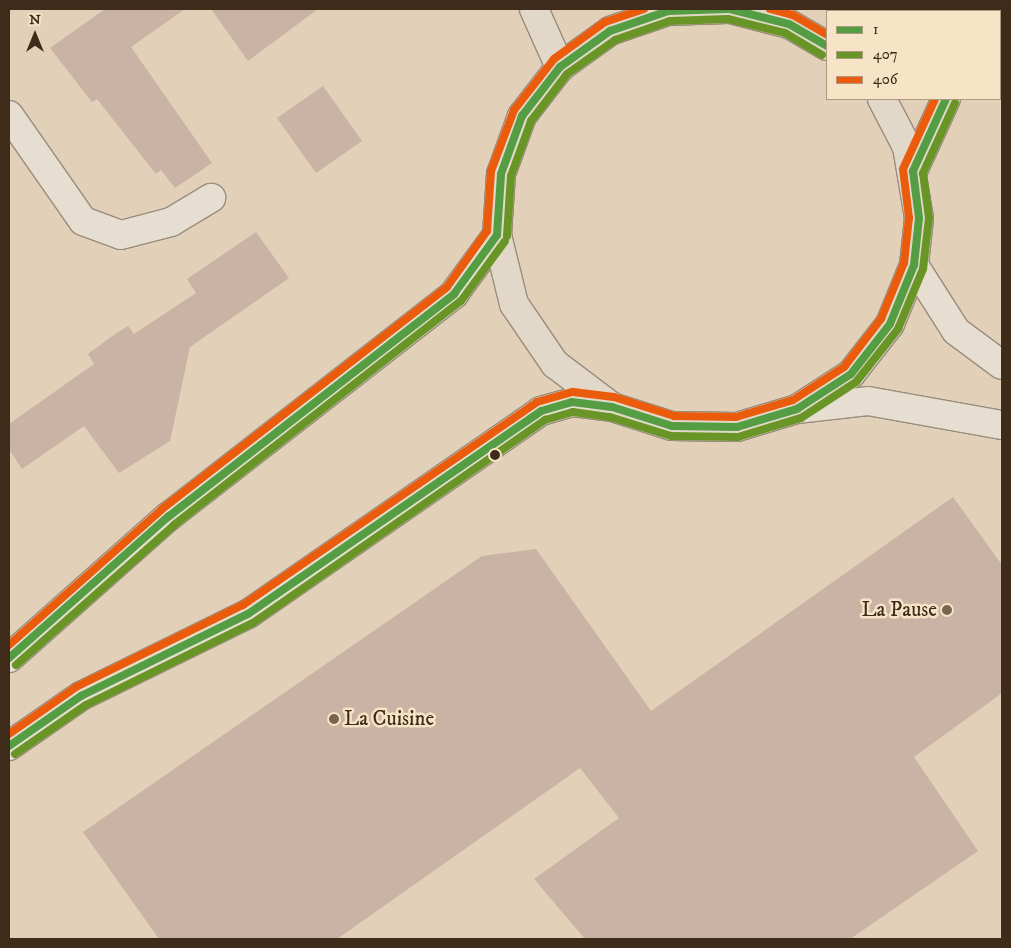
<!DOCTYPE html>
<html>
<head>
<meta charset="utf-8">
<style>
  body { margin:0 }
  #map { position:relative; width:1011px; height:948px; overflow:hidden; background:#e2d0b8; font-family:"IM FELL DW Pica",serif }
  div>[style] { position:absolute }
  .building>* { inset:0; background:#cab2a5 }
  .roads { filter:drop-shadow(1px 0 #988c7d) drop-shadow(-1px 0 #988c7d) drop-shadow(0 1px #988c7d) drop-shadow(0 -1px #988c7d) }
  .minor>* { height:28px; margin:-14px; padding:0 14px; transform-origin:14px; border-radius:14px; background:#e6ded1 }
  .secondary>* { height:28px; margin:-14px; padding:0 14px; transform-origin:14px; border-radius:14px; background:#e6ded1 }
  .primary>* { height:28px; margin:-14px; padding:0 14px; transform-origin:14px; border-radius:14px; background:#e2d8c9 }
  .bus-1>* { height:8px; margin:-4px; padding:0 4px; transform-origin:4px; border-radius:4px; background:#559d42 }
  .bus-2>* { height:8px; margin:-4px; padding:0 4px; transform-origin:4px; border-radius:4px; background:#689526 }
  .bus-3>* { height:8px; margin:-4px; padding:0 4px; transform-origin:4px; border-radius:4px; background:#ea5b0c }
  .dots>* { width:14px; height:14px; translate:-50% -50%; box-sizing:border-box; border:2px solid #f7e3c5; border-radius:50% }
  span { translate:-50% -50%; white-space:nowrap; text-align:center; line-height:1.15; -webkit-text-stroke:5px #f7e3c5; paint-order:stroke }
  .poi-label { font-size:21px; color:#3f2b19 }
  .right { translate:-100% -50%; text-align:right }
  .left { translate:0 -50%; text-align:left }
  .frame { position:absolute; inset:0; border:10px solid #3f2b19; pointer-events:none }
  .legend { position:absolute; left:826px; top:10px; width:175px; height:90px; box-sizing:border-box; background:#f7e3c5; border:1px solid #ad9980; margin:0; padding:6px 9px; list-style:none; font-size:15px; color:#3f2b19 }
  .legend li { display:flex; align-items:center; gap:10px; height:25px }
  .legend b { width:25px; border:1px solid #ad9980 }
  .north { position:absolute; left:10px; top:10px; width:50px; height:50px; -webkit-text-stroke:4px #f7e3c5; paint-order:stroke; rotate:0deg; font-size:14px; font-weight:700; line-height:20px; text-align:center; color:#3f2b19 }
  .north::after { content:''; display:block; margin:auto; width:18px; height:22px; background:#3f2b19; clip-path:polygon(50% 0,100% 100%,50% 72%,0 100%) }
</style>
</head>
<body>
<div id="map">
  <div class="building">
    <div style="clip-path:polygon(105px 9px,185px 9px,131px 47px,212px 163px,175px 188px,161px 170px,156px 174px,97px 99px,92px 102px,50px 48px)"></div>
    <div style="clip-path:polygon(211px 9px,318px 9px,248px 61px)"></div>
    <div style="clip-path:polygon(323px 86px,362px 141px,316px 173px,277px 118px)"></div>
    <div style="clip-path:polygon(256px 232px,289px 278px,190px 347px,170px 441px,119px 473px,84px 426px,22px 469px,9px 449px,9px 424px,94px 364px,88px 354px,115px 334px,128px 326px,134px 334px,196px 293px,187px 279px)"></div>
    <div style="clip-path:polygon(953px 497px,1002px 565px,1002px 693px,914px 757px,978px 851px,850px 939px,585px 939px,534px 879px,619px 818px,580px 768px,337px 939px,159px 939px,83px 832px,482px 556px,536px 549px,651px 711px)"></div>
  </div>
  <div class="roads">
    <div class="minor">
      <div style="left:9px;top:115px;width:129px;rotate:55.1deg"></div>
      <div style="left:83px;top:221px;width:40px;rotate:20.2deg"></div>
      <div style="left:121px;top:235px;width:52px;rotate:-14.6deg"></div>
      <div style="left:171px;top:222px;width:47px;rotate:-31deg"></div>
    </div>
    <div class="secondary">
      <div style="left:914px;top:265px;width:78px;rotate:57.5deg"></div>
      <div style="left:956px;top:331px;width:57px;rotate:36.5deg"></div>
      <div style="left:797px;top:409px;width:71px;rotate:-6.4deg"></div>
      <div style="left:868px;top:401px;width:136px;rotate:10.2deg"></div>
      <div style="left:9px;top:658px;width:213px;rotate:-41.6deg"></div>
      <div style="left:168px;top:517px;width:363px;rotate:-37.9deg"></div>
      <div style="left:454px;top:294px;width:73px;rotate:-53.9deg"></div>
      <div style="left:9px;top:746px;width:88px;rotate:-34.8deg"></div>
      <div style="left:81px;top:696px;width:186px;rotate:-26.2deg"></div>
      <div style="left:248px;top:614px;width:356px;rotate:-34.7deg"></div>
      <div style="left:541px;top:411px;width:32px;rotate:-16deg"></div>
      <div style="left:572px;top:402px;width:40px;rotate:7.1deg"></div>
    </div>
    <div class="primary">
      <div style="left:534px;top:9px;width:64px;rotate:65.9deg"></div>
      <div style="left:727px;top:9px;width:59px;rotate:178.1deg"></div>
      <div style="left:668px;top:11px;width:61px;rotate:161deg"></div>
      <div style="left:610px;top:31px;width:62px;rotate:144.2deg"></div>
      <div style="left:560px;top:67px;width:62px;rotate:127.8deg"></div>
      <div style="left:522px;top:116px;width:62px;rotate:109.9deg"></div>
      <div style="left:501px;top:174px;width:61px;rotate:93.8deg"></div>
      <div style="left:497px;top:235px;width:71px;rotate:76.2deg"></div>
      <div style="left:514px;top:304px;width:73px;rotate:55.7deg"></div>
      <div style="left:555px;top:364px;width:71px;rotate:37deg"></div>
      <div style="left:612px;top:407px;width:63px;rotate:17.6deg"></div>
      <div style="left:672px;top:426px;width:65px;rotate:0.9deg"></div>
      <div style="left:737px;top:427px;width:63px;rotate:-16.7deg"></div>
      <div style="left:797px;top:409px;width:64px;rotate:-32.9deg"></div>
      <div style="left:851px;top:374px;width:63px;rotate:-52deg"></div>
      <div style="left:890px;top:324px;width:64px;rotate:-67.9deg"></div>
      <div style="left:914px;top:265px;width:47px;rotate:-83.9deg"></div>
      <div style="left:919px;top:218px;width:72px;rotate:-99.6deg"></div>
      <div style="left:907px;top:147px;width:54px;rotate:-117.5deg"></div>
      <div style="left:730px;top:9px;width:61px;rotate:14.3deg"></div>
      <div style="left:789px;top:24px;width:44px;rotate:30.1deg"></div>
      <div style="left:975px;top:11px;width:4px;rotate:-27deg"></div>
      <div style="left:1000px;top:41px;width:4px;rotate:-56deg"></div>
      <div style="left:913px;top:171px;width:79px;rotate:-65.4deg"></div>
    </div>
  </div>
  <div class="bus-1">
    <div style="left:730px;top:9px;width:61px;rotate:14.3deg"></div>
    <div style="left:789px;top:24px;width:44px;rotate:30.1deg"></div>
    <div style="left:497px;top:235px;width:61px;rotate:-86.2deg"></div>
    <div style="left:501px;top:174px;width:62px;rotate:-70.1deg"></div>
    <div style="left:522px;top:116px;width:62px;rotate:-52.2deg"></div>
    <div style="left:560px;top:67px;width:62px;rotate:-35.8deg"></div>
    <div style="left:610px;top:31px;width:61px;rotate:-19deg"></div>
    <div style="left:668px;top:11px;width:59px;rotate:-1.9deg"></div>
    <div style="left:9px;top:658px;width:213px;rotate:-41.6deg"></div>
    <div style="left:168px;top:517px;width:363px;rotate:-37.9deg"></div>
    <div style="left:454px;top:294px;width:73px;rotate:-53.9deg"></div>
    <div style="left:9px;top:746px;width:88px;rotate:-34.8deg"></div>
    <div style="left:81px;top:696px;width:186px;rotate:-26.2deg"></div>
    <div style="left:248px;top:614px;width:356px;rotate:-34.7deg"></div>
    <div style="left:541px;top:411px;width:32px;rotate:-16deg"></div>
    <div style="left:572px;top:402px;width:40px;rotate:7.1deg"></div>
    <div style="left:612px;top:407px;width:63px;rotate:17.6deg"></div>
    <div style="left:672px;top:426px;width:65px;rotate:0.9deg"></div>
    <div style="left:737px;top:427px;width:63px;rotate:-16.7deg"></div>
    <div style="left:797px;top:409px;width:64px;rotate:-32.9deg"></div>
    <div style="left:851px;top:374px;width:63px;rotate:-52deg"></div>
    <div style="left:890px;top:324px;width:64px;rotate:-67.9deg"></div>
    <div style="left:914px;top:265px;width:47px;rotate:-83.9deg"></div>
    <div style="left:919px;top:218px;width:47px;rotate:-97.3deg"></div>
    <div style="left:913px;top:171px;width:79px;rotate:-65.4deg"></div>
  </div>
  <div class="bus-2">
    <div style="left:728px;top:19px;width:59px;rotate:13.8deg"></div>
    <div style="left:785px;top:33px;width:43px;rotate:30.7deg"></div>
    <div style="left:507px;top:236px;width:60px;rotate:-86.2deg"></div>
    <div style="left:511px;top:176px;width:59px;rotate:-70deg"></div>
    <div style="left:531px;top:121px;width:59px;rotate:-52.5deg"></div>
    <div style="left:567px;top:74px;width:59px;rotate:-35.3deg"></div>
    <div style="left:615px;top:40px;width:58px;rotate:-19.1deg"></div>
    <div style="left:670px;top:21px;width:57px;rotate:-2deg"></div>
    <div style="left:16px;top:665px;width:211px;rotate:-41.5deg"></div>
    <div style="left:174px;top:525px;width:364px;rotate:-38deg"></div>
    <div style="left:461px;top:301px;width:74px;rotate:-53.7deg"></div>
    <div style="left:15px;top:754px;width:86px;rotate:-34.6deg"></div>
    <div style="left:86px;top:705px;width:186px;rotate:-26.2deg"></div>
    <div style="left:253px;top:623px;width:356px;rotate:-34.8deg"></div>
    <div style="left:545px;top:420px;width:29px;rotate:-16deg"></div>
    <div style="left:573px;top:412px;width:37px;rotate:8deg"></div>
    <div style="left:610px;top:417px;width:64px;rotate:17.3deg"></div>
    <div style="left:671px;top:436px;width:67px;rotate:0.9deg"></div>
    <div style="left:738px;top:437px;width:66px;rotate:-16.8deg"></div>
    <div style="left:801px;top:418px;width:66px;rotate:-33.2deg"></div>
    <div style="left:856px;top:382px;width:68px;rotate:-51.6deg"></div>
    <div style="left:898px;top:329px;width:65px;rotate:-67.4deg"></div>
    <div style="left:923px;top:269px;width:51px;rotate:-83.3deg"></div>
    <div style="left:929px;top:218px;width:45px;rotate:-97.6deg"></div>
    <div style="left:923px;top:173px;width:77px;rotate:-65.4deg"></div>
  </div>
  <div class="bus-3">
    <div style="left:770px;top:9px;width:24px;rotate:15deg"></div>
    <div style="left:793px;top:15px;width:39px;rotate:30deg"></div>
    <div style="left:9px;top:645px;width:205px;rotate:-41.6deg"></div>
    <div style="left:162px;top:509px;width:361px;rotate:-37.9deg"></div>
    <div style="left:447px;top:287px;width:69px;rotate:-54.5deg"></div>
    <div style="left:487px;top:231px;width:60px;rotate:-86.2deg"></div>
    <div style="left:491px;top:171px;width:65px;rotate:-69.3deg"></div>
    <div style="left:514px;top:110px;width:65px;rotate:-51.9deg"></div>
    <div style="left:554px;top:59px;width:63px;rotate:-36deg"></div>
    <div style="left:605px;top:22px;width:41px;rotate:-18.4deg"></div>
    <div style="left:9px;top:734px;width:82px;rotate:-35deg"></div>
    <div style="left:76px;top:687px;width:186px;rotate:-26.2deg"></div>
    <div style="left:243px;top:605px;width:357px;rotate:-34.6deg"></div>
    <div style="left:537px;top:402px;width:37px;rotate:-16deg"></div>
    <div style="left:573px;top:392px;width:41px;rotate:7deg"></div>
    <div style="left:614px;top:397px;width:63px;rotate:17.6deg"></div>
    <div style="left:674px;top:416px;width:62px;rotate:0.9deg"></div>
    <div style="left:736px;top:417px;width:59px;rotate:-16.6deg"></div>
    <div style="left:793px;top:400px;width:61px;rotate:-32.9deg"></div>
    <div style="left:844px;top:367px;width:61px;rotate:-52.4deg"></div>
    <div style="left:881px;top:319px;width:61px;rotate:-67.7deg"></div>
    <div style="left:904px;top:263px;width:45px;rotate:-83.7deg"></div>
    <div style="left:909px;top:218px;width:49px;rotate:-97deg"></div>
    <div style="left:903px;top:169px;width:77px;rotate:-65.4deg"></div>
  </div>
  <div class="dots">
    <div style="left:495px;top:455px;background:#3f2b19"></div>
    <div style="left:947px;top:610px;background:#786551"></div>
    <div style="left:334px;top:719px;background:#786551"></div>
  </div>
  <div class="poi-label">
    <span class="right" style="left:937px;top:610px">La Pause</span>
    <span class="left" style="left:344px;top:719px">La Cuisine</span>
  </div>
  <div class="frame"></div>
  <ul class="legend">
  <li><b style="height:6px;background:#559d42"></b>1</li>
  <li><b style="height:6px;background:#689526"></b>407</li>
  <li><b style="height:6px;background:#ea5b0c"></b>406</li>
  </ul>
  <div class="north">N</div>
</div>
</body>
</html>
